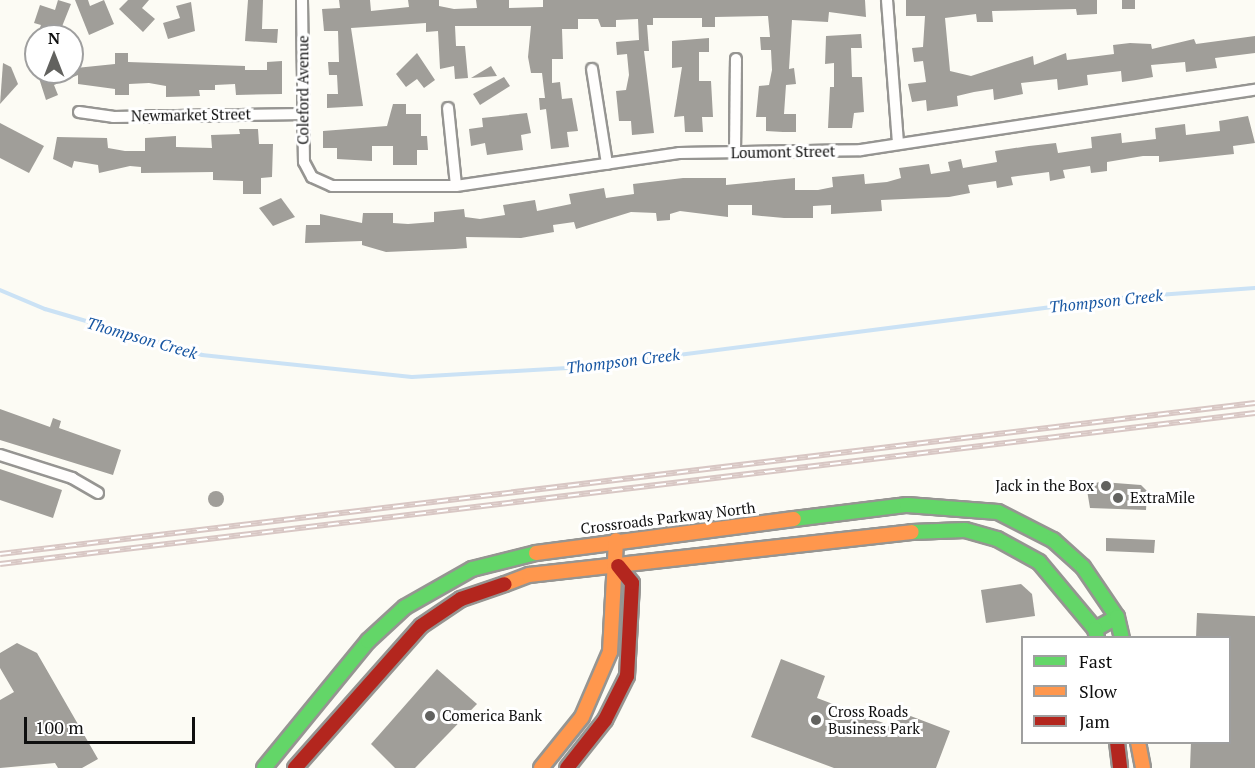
<!DOCTYPE html>
<html>
<head>
<meta charset="utf-8">
<style>
  body { margin:0 }
  #map { position:relative; width:1255px; height:768px; overflow:hidden; background:#fcfbf4; font-family:"PT Serif",serif }
  div>[style] { position:absolute }
  .stream>* { height:4px; margin:-2px; padding:0 2px; transform-origin:2px; border-radius:2px; background:#cbe2f5 }
  .building>* { inset:0; background:#a09e99 }
  .round { border-radius:50% }
  .roads { filter:drop-shadow(2px 0 #969592) drop-shadow(-2px 0 #969592) drop-shadow(0 2px #969592) drop-shadow(0 -2px #969592) }
  .street>* { height:10px; margin:-5px; padding:0 5px; transform-origin:5px; border-radius:5px; background:#fffefd }
  .fast>* { height:14px; margin:-7px; padding:0 7px; transform-origin:7px; border-radius:7px; background:#63d668 }
  .slow>* { height:14px; margin:-7px; padding:0 7px; transform-origin:7px; border-radius:7px; background:#ff974d }
  .jam>* { height:14px; margin:-7px; padding:0 7px; transform-origin:7px; border-radius:7px; background:#b3261e }
  .rail>* { height:6px; margin-top:-3px; transform-origin:0; background:repeating-linear-gradient(90deg,#fff 0 11px,#d8c7c4 0 22px); box-sizing:border-box; border-block:2px solid #d8c7c4 }
  .dots>* { width:16px; height:16px; translate:-50% -50%; box-sizing:border-box; border:3px solid #fff; border-radius:50% }
  span { translate:-50% -50%; white-space:nowrap; text-align:center; line-height:1.15; -webkit-text-stroke:6px #fff; paint-order:stroke }
  .street-label { font-size:15px; color:#0f0f0f }
  .poi-label { font-size:15px; color:#0f0f0f }
  .right { translate:-100% -50%; text-align:right }
  .left { translate:0 -50%; text-align:left }
  .water-label { font-size:16px; color:#1756a2; font-style:italic }
  .legend { position:absolute; left:1021px; top:636px; width:210px; height:108px; box-sizing:border-box; background:#fff; border:2px solid #9f9f9f; margin:0; padding:8px 10px; list-style:none; font-size:18px; color:#0f0f0f }
  .legend li { display:flex; align-items:center; gap:12px; height:30px }
  .legend b { width:30px; border:2px solid #9f9f9f }
  .north { position:absolute; left:24px; top:24px; width:60px; height:60px; box-sizing:border-box; background:#fff; border:2px solid #9f9f9f; border-radius:50%; rotate:0deg; font-size:16px; font-weight:700; line-height:24px; text-align:center; color:#0f0f0f }
  .north::after { content:''; display:block; margin:auto; width:21px; height:27px; background:#62625f; clip-path:polygon(50% 0,100% 100%,50% 72%,0 100%) }
  .scale { position:absolute; left:24px; top:717px; width:171px; height:27px; box-sizing:border-box; border:3px solid #0f0f0f; border-top:0; padding-left:8px; font-size:18px; line-height:21px; white-space:nowrap; color:#0f0f0f; -webkit-text-stroke:4px #fff; paint-order:stroke }
</style>
</head>
<body>
<div id="map">
  <div class="stream">
    <div style="left:0;top:290px;width:49px;rotate:22.9deg"></div>
    <div style="left:45px;top:309px;width:164px;rotate:16.3deg"></div>
    <div style="left:202px;top:355px;width:211px;rotate:6deg"></div>
    <div style="left:412px;top:377px;width:173px;rotate:-3.3deg"></div>
    <div style="left:585px;top:367px;width:549px;rotate:-7.32deg"></div>
    <div style="left:1130px;top:297px;width:125px;rotate:-4.1deg"></div>
  </div>
  <div class="building">
    <div style="clip-path:polygon(58px 0,71px 4px,59px 34px,39px 30px,41px 25px,34px 23px,40px 5px,55px 10px)"></div>
    <div style="clip-path:polygon(75px 0,88px 0,90px 6px,104px 0,114px 24px,89px 35px)"></div>
    <div style="clip-path:polygon(128px 0,149px 0,142px 8px,155px 19px,143px 32px,119px 9px)"></div>
    <div style="clip-path:polygon(248px 0,263px 0,262px 29px,278px 29px,277px 43px,245px 41px)"></div>
    <div style="clip-path:polygon(339px 0,370px 0,371px 11px,409px 7px,408px 0,439px 0,439px 6px,454px 9px,477px 8px,476px 0,509px 0,509px 8px,543px 7px,543px 0,865px 0,866px 17px,829px 12px,828px 22px,792px 20px,789px 69px,794px 68px,796px 84px,786px 85px,784px 114px,796px 114px,796px 132px,783px 132px,766px 131px,766px 117px,756px 117px,759px 86px,769px 85px,772px 70px,771px 50px,761px 50px,760px 37px,770px 37px,768px 16px,715px 17px,715px 27px,702px 27px,702px 18px,653px 18px,653px 25px,647px 25px,649px 51px,644px 51px,654px 133px,632px 135px,631px 121px,619px 121px,616px 91px,626px 90px,629px 75px,627px 54px,617px 55px,616px 42px,639px 40px,638px 19px,616px 20px,616px 27px,601px 27px,598px 19px,578px 19px,578px 29px,562px 29px,563px 59px,552px 59px,552px 83px,560px 82px,562px 99px,572px 98px,578px 131px,567px 132px,569px 147px,551px 149px,546px 109px,540px 110px,539px 98px,545px 98px,542px 73px,531px 73px,528px 57px,531px 26px,455px 26px,456px 46px,465px 46px,468px 78px,455px 79px,454px 66px,440px 69px,438px 31px,426px 32px,426px 23px,351px 28px,363px 106px,327px 108px,327px 94px,338px 94px,337px 75px,329px 75px,328px 62px,339px 62px,338px 31px,324px 31px,322px 9px,340px 8px)"></div>
    <div style="clip-path:polygon(906px 0,1097px 0,1097px 14px,1077px 15px,1076px 9px,992px 11px,993px 22px,977px 22px,976px 14px,945px 18px,950px 71px,971px 76px,1033px 56px,1034px 65px,1066px 53px,1067px 60px,1114px 54px,1113px 45px,1130px 43px,1151px 44px,1152px 49px,1194px 39px,1196px 44px,1255px 36px,1255px 53px,1215px 58px,1217px 68px,1186px 72px,1185px 62px,1151px 65px,1153px 77px,1136px 80px,1122px 82px,1121px 71px,1087px 75px,1088px 85px,1058px 90px,1057px 79px,1021px 83px,1023px 94px,994px 100px,993px 89px,974px 92px,957px 96px,958px 106px,927px 111px,926px 100px,912px 102px,908px 84px,926px 82px,923px 61px,914px 62px,912px 48px,923px 47px,925px 16px,906px 16px)"></div>
    <div style="clip-path:polygon(1122px 0,1135px 0,1135px 9px,1122px 9px)"></div>
    <div style="clip-path:polygon(191px 2px,195px 31px,168px 39px,163px 23px,180px 18px,176px 6px)"></div>
    <div style="clip-path:polygon(861px 34px,862px 48px,851px 48px,852px 77px,862px 77px,864px 112px,854px 113px,852px 128px,828px 128px,830px 87px,834px 87px,834px 63px,825px 64px,826px 36px)"></div>
    <div style="clip-path:polygon(709px 38px,709px 52px,699px 52px,699px 81px,711px 81px,713px 117px,702px 117px,703px 132px,685px 132px,684px 116px,674px 117px,682px 67px,672px 68px,672px 41px)"></div>
    <div style="clip-path:polygon(115px 53px,128px 53px,128px 62px,245px 66px,245px 70px,267px 70px,267px 62px,282px 61px,282px 94px,236px 95px,235px 84px,215px 85px,215px 90px,199px 90px,200px 96px,166px 97px,166px 86px,149px 83px,129px 84px,129px 95px,115px 95px,115px 89px,78px 84px,78px 75px,54px 85px,58px 95px,46px 100px,37px 72px,115px 64px)"></div>
    <div style="clip-path:polygon(417px 53px,435px 80px,424px 88px,417px 79px,406px 87px,396px 74px)"></div>
    <div style="clip-path:polygon(3px 63px,11px 67px,18px 84px,0 104px)"></div>
    <div style="clip-path:polygon(491px 66px,497px 76px,471px 78px)"></div>
    <div style="clip-path:polygon(504px 77px,510px 86px,480px 105px,473px 94px)"></div>
    <div style="clip-path:polygon(393px 104px,406px 104px,406px 114px,421px 114px,421px 136px,427px 136px,428px 150px,417px 150px,417px 165px,393px 165px,393px 146px,372px 146px,372px 161px,337px 159px,337px 148px,323px 148px,323px 131px,387px 126px)"></div>
    <div style="clip-path:polygon(527px 113px,531px 133px,521px 135px,523px 150px,487px 155px,485px 143px,471px 146px,469px 129px,483px 127px,482px 118px)"></div>
    <div style="clip-path:polygon(1248px 116px,1255px 143px,1233px 146px,1234px 154px,1159px 162px,1159px 156px,1143px 156px,1107px 162px,1107px 171px,1091px 173px,1090px 166px,1063px 170px,1065px 178px,1050px 181px,1049px 172px,1011px 177px,1013px 185px,997px 188px,996px 181px,968px 185px,970px 193px,949px 197px,881px 200px,882px 211px,831px 214px,831px 205px,813px 206px,813px 218px,784px 218px,752px 215px,752px 205px,728px 205px,728px 217px,680px 211px,670px 214px,670px 220px,657px 221px,656px 213px,631px 212px,576px 229px,574px 222px,553px 225px,554px 232px,521px 238px,466px 237px,467px 248px,455px 249px,386px 252px,362px 245px,362px 241px,305px 243px,306px 225px,320px 225px,320px 214px,362px 223px,363px 213px,393px 213px,393px 223px,408px 224px,434px 222px,434px 212px,464px 209px,465px 217px,480px 219px,505px 215px,503px 205px,535px 200px,537px 211px,571px 204px,569px 194px,604px 188px,606px 198px,634px 194px,633px 184px,683px 178px,726px 178px,726px 185px,795px 178px,795px 190px,818px 190px,833px 187px,832px 177px,864px 174px,865px 184px,887px 182px,901px 178px,899px 168px,929px 164px,931px 174px,950px 171px,948px 162px,961px 159px,963px 168px,997px 162px,995px 151px,1029px 146px,1056px 143px,1058px 153px,1092px 148px,1091px 137px,1121px 133px,1122px 143px,1156px 139px,1155px 128px,1185px 124px,1186px 135px,1220px 131px,1219px 121px)"></div>
    <div style="clip-path:polygon(0 123px,44px 146px,29px 173px,0 158px)"></div>
    <div style="clip-path:polygon(239px 129px,258px 129px,259px 144px,273px 144px,272px 177px,261px 178px,261px 194px,243px 194px,243px 181px,213px 180px,213px 172px,141px 173px,141px 167px,130px 166px,99px 173px,98px 165px,74px 161px,72px 168px,53px 159px,57px 137px,107px 138px,108px 148px,125px 151px,145px 151px,145px 138px,176px 136px,176px 147px,212px 148px,211px 135px,240px 134px)"></div>
    <div style="clip-path:polygon(281px 198px,295px 217px,273px 226px,259px 208px)"></div>
    <div style="clip-path:polygon(0 409px,50px 427px,53px 418px,61px 421px,59px 428px,121px 450px,113px 475px,0 440px)"></div>
    <div style="clip-path:polygon(0 469px,62px 490px,53px 518px,0 500px)"></div>
    <div style="clip-path:polygon(1102px 482px,1141px 485px,1147px 491px,1146px 510px,1090px 508px,1086px 484px)"></div>
    <div class="round" style="left:208px;top:491px;width:16px;height:16px"></div>
    <div style="clip-path:polygon(1106px 538px,1155px 540px,1154px 553px,1106px 551px)"></div>
    <div style="clip-path:polygon(1021px 584px,1032px 594px,1035px 616px,986px 623px,981px 590px)"></div>
    <div style="clip-path:polygon(1197px 613px,1255px 616px,1255px 768px,1190px 768px,1191px 742px,1230px 742px,1230px 638px,1196px 638px)"></div>
    <div style="clip-path:polygon(17px 643px,37px 653px,98px 759px,82px 768px,58px 768px,55px 763px,0 768px,0 700px,14px 692px,0 668px,0 653px)"></div>
    <div style="clip-path:polygon(781px 659px,825px 676px,817px 698px,894px 727px,900px 712px,950px 731px,936px 768px,834px 768px,751px 737px)"></div>
    <div style="clip-path:polygon(437px 669px,477px 704px,415px 768px,395px 768px,371px 744px)"></div>
  </div>
  <div class="roads">
    <div class="street">
      <div style="left:302px;top:0;width:162px;rotate:89.3deg"></div>
      <div style="left:304px;top:162px;width:17px;rotate:62deg"></div>
      <div style="left:312px;top:177px;width:22px;rotate:24deg"></div>
      <div style="left:332px;top:186px;width:124px"></div>
      <div style="left:456px;top:186px;width:225px;rotate:-8.4deg"></div>
      <div style="left:679px;top:153px;width:182px;rotate:-0.9deg"></div>
      <div style="left:861px;top:150px;width:399px;rotate:-8.7deg"></div>
      <div style="left:887px;top:0;width:144px;rotate:85.6deg"></div>
      <div style="left:592px;top:69px;width:96px;rotate:81deg"></div>
      <div style="left:448px;top:108px;width:78px;rotate:84.1deg"></div>
      <div style="left:79px;top:112px;width:34px;rotate:8deg"></div>
      <div style="left:113px;top:117px;width:191px;rotate:-0.9deg"></div>
      <div style="left:735px;top:153px;width:94px;rotate:-89.4deg"></div>
      <div style="left:0;top:455px;width:76px;rotate:17.7deg"></div>
      <div style="left:72px;top:478px;width:30px;rotate:30deg"></div>
    </div>
    <div class="fast">
      <div style="left:794px;top:519px;width:114px;rotate:-7.1deg"></div>
      <div style="left:907px;top:505px;width:91px;rotate:4.4deg"></div>
      <div style="left:998px;top:512px;width:62px;rotate:27deg"></div>
      <div style="left:1053px;top:540px;width:40px;rotate:42deg"></div>
      <div style="left:1083px;top:567px;width:60px;rotate:55.8deg"></div>
      <div style="left:1117px;top:617px;width:25px;rotate:151deg"></div>
      <div style="left:1095px;top:629px;width:87px;rotate:-129.9deg"></div>
      <div style="left:1039px;top:562px;width:48px;rotate:-151.3deg"></div>
      <div style="left:997px;top:539px;width:33px;rotate:-164deg"></div>
      <div style="left:965px;top:530px;width:53px;rotate:177.8deg"></div>
      <div style="left:1117px;top:617px;width:22px;rotate:77deg"></div>
      <div style="left:1095px;top:629px;width:9px;rotate:77deg"></div>
      <div style="left:264px;top:768px;width:164px;rotate:-50.7deg"></div>
      <div style="left:368px;top:641px;width:50px;rotate:-42.6deg"></div>
      <div style="left:405px;top:607px;width:77px;rotate:-29.6deg"></div>
      <div style="left:472px;top:569px;width:66px;rotate:-14deg"></div>
    </div>
    <div class="slow">
      <div style="left:536px;top:553px;width:260px;rotate:-7.5deg"></div>
      <div style="left:505px;top:584px;width:26px;rotate:-21deg"></div>
      <div style="left:529px;top:575px;width:385px;rotate:-6.4deg"></div>
      <div style="left:1138px;top:742px;width:26px;rotate:79deg"></div>
      <div style="left:541px;top:768px;width:65px;rotate:-51.2deg"></div>
      <div style="left:582px;top:717px;width:71px;rotate:-66.7deg"></div>
      <div style="left:610px;top:652px;width:112px;rotate:-86.9deg"></div>
    </div>
    <div class="jam">
      <div style="left:1117px;top:742px;width:26px;rotate:83deg"></div>
      <div style="left:295px;top:768px;width:190px;rotate:-48.4deg"></div>
      <div style="left:421px;top:626px;width:48px;rotate:-34deg"></div>
      <div style="left:461px;top:599px;width:46px;rotate:-18.8deg"></div>
      <div style="left:567px;top:768px;width:61px;rotate:-51.6deg"></div>
      <div style="left:605px;top:720px;width:49px;rotate:-63.4deg"></div>
      <div style="left:627px;top:676px;width:93px;rotate:-86.9deg"></div>
      <div style="left:632px;top:583px;width:22px;rotate:-129deg"></div>
    </div>
  </div>
  <div class="rail">
    <div style="left:0;top:554px;width:1264px;rotate:-6.86deg"></div>
    <div style="left:0;top:564px;width:1264px;rotate:-6.86deg"></div>
  </div>
  <div class="dots">
    <div style="left:1106px;top:486px;background:#62625f"></div>
    <div style="left:1118px;top:498px;background:#62625f"></div>
    <div style="left:430px;top:716px;background:#62625f"></div>
    <div style="left:816px;top:720px;background:#62625f"></div>
  </div>
  <div class="street-label">
    <span style="left:303px;top:90px;rotate:-90deg">Coleford Avenue</span>
    <span style="left:191px;top:115px;rotate:-1deg">Newmarket Street</span>
    <span style="left:783px;top:152px;rotate:-1deg">Loumont Street</span>
    <span style="left:668px;top:518px;rotate:-7deg">Crossroads Parkway North</span>
  </div>
  <div class="poi-label">
    <span class="right" style="left:1094px;top:486px">Jack in the Box</span>
    <span class="left" style="left:1130px;top:498px">ExtraMile</span>
    <span class="left" style="left:828px;top:720px">Cross Roads<br>Business Park</span>
    <span class="left" style="left:442px;top:716px">Comerica Bank</span>
  </div>
  <div class="water-label">
    <span style="left:1106px;top:301px;rotate:-6deg">Thompson Creek</span>
    <span style="left:142px;top:338px;rotate:16deg">Thompson Creek</span>
    <span style="left:623px;top:361px;rotate:-7deg">Thompson Creek</span>
  </div>
  <ul class="legend">
  <li><b style="height:8px;background:#63d668"></b>Fast</li>
  <li><b style="height:8px;background:#ff974d"></b>Slow</li>
  <li><b style="height:8px;background:#b3261e"></b>Jam</li>
  </ul>
  <div class="north">N</div>
  <div class="scale">100 m</div>
</div>
</body>
</html>
